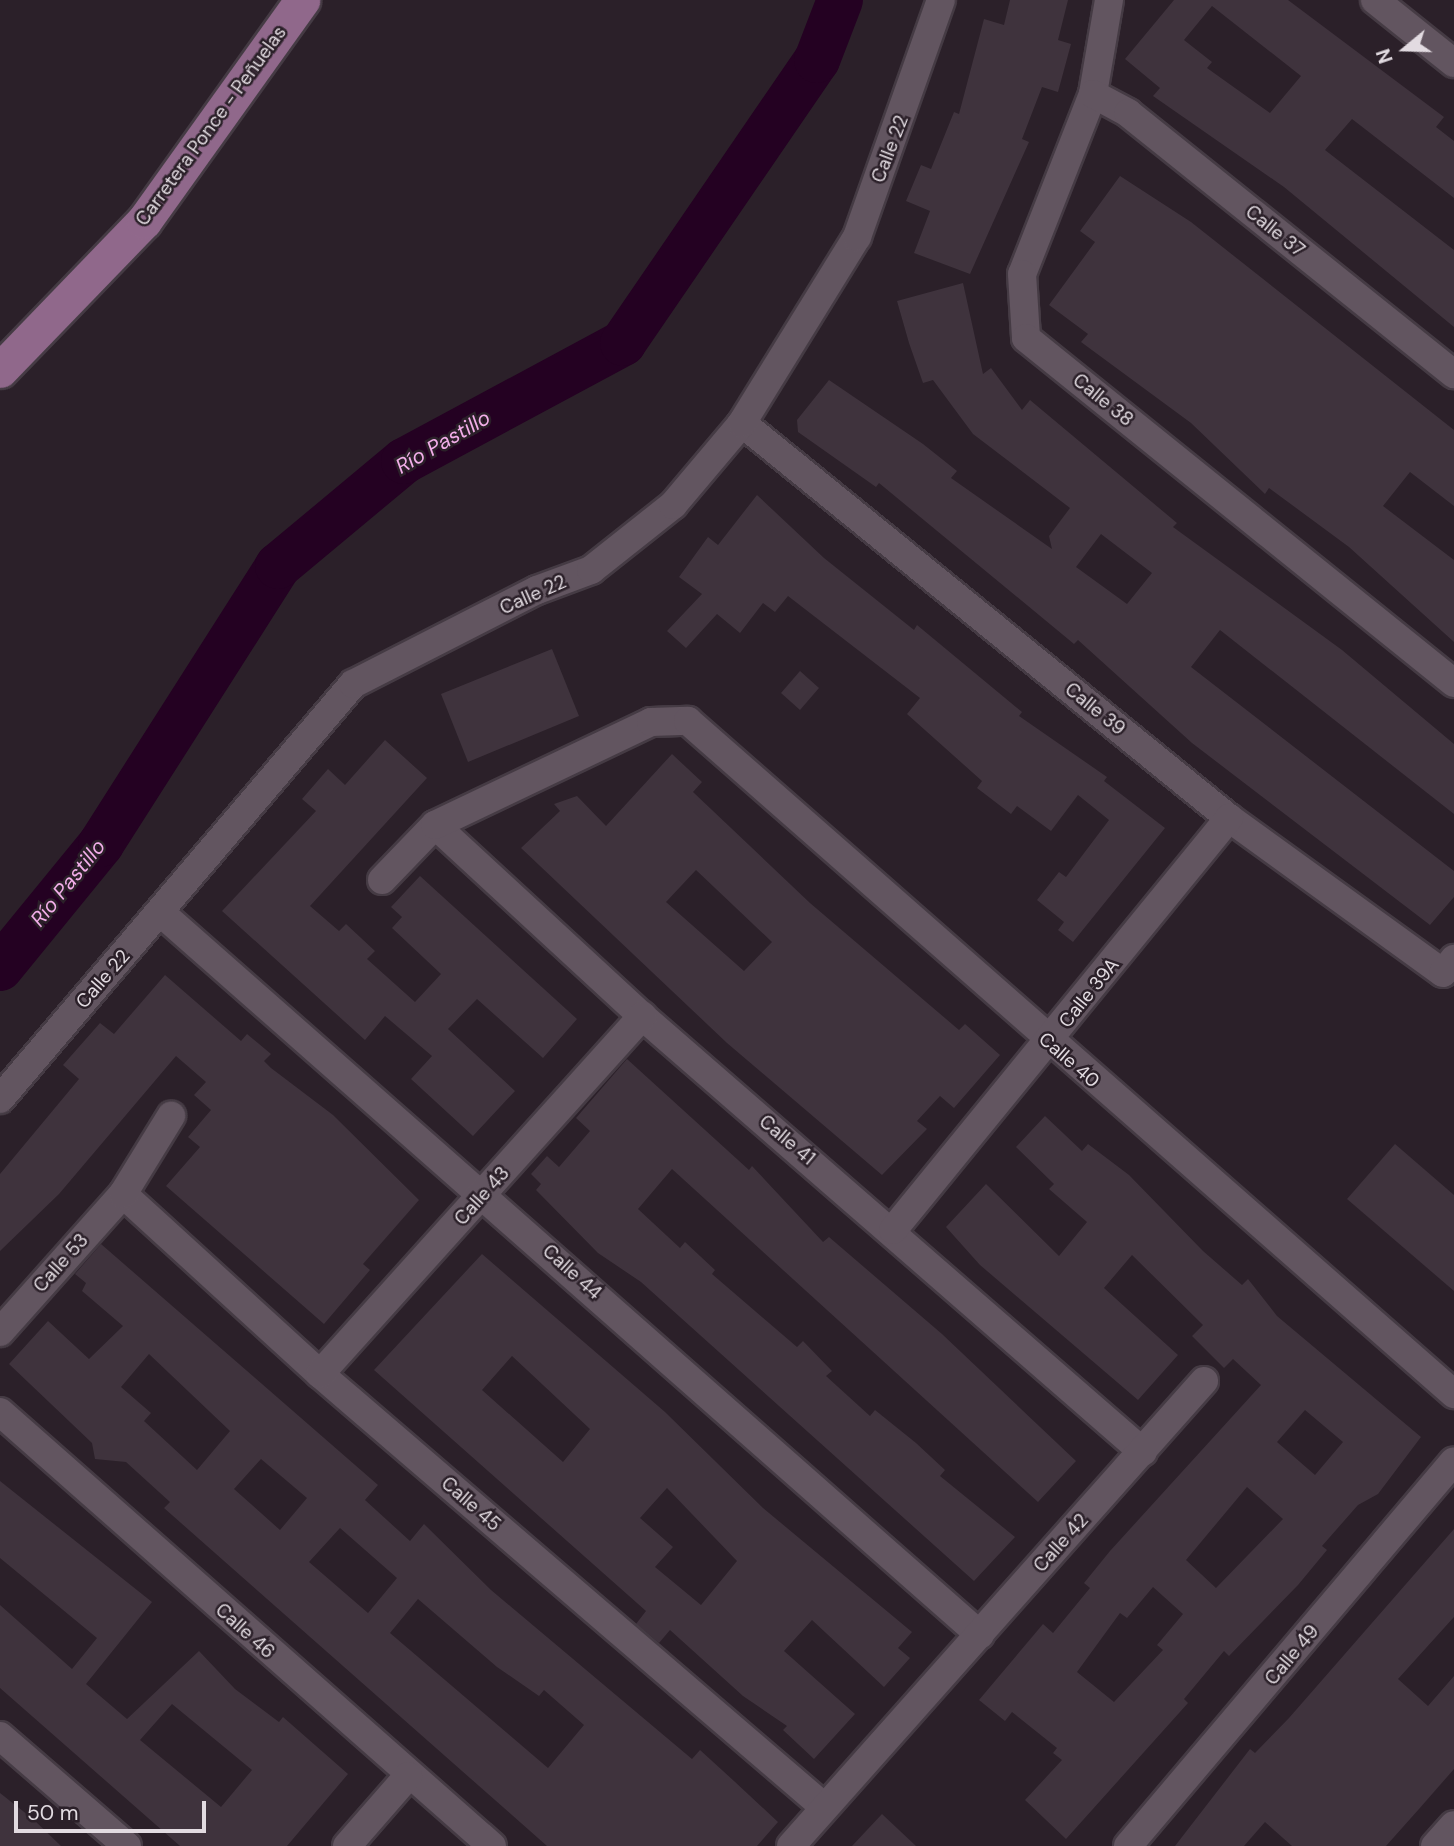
<!DOCTYPE html>
<html>
<head>
<meta charset="utf-8">
<style>
  body { margin:0 }
  #map { position:relative; width:1454px; height:1846px; overflow:hidden; background:#2b2029; font-family:"DM Sans",sans-serif }
  div>[style] { position:absolute }
  .river>* { height:46px; margin:-23px; padding:0 23px; transform-origin:23px; border-radius:23px; background:#240122 }
  .building>* { inset:0; background:#3f333d }
  .roads { filter:drop-shadow(2px 0 #453b44) drop-shadow(-2px 0 #453b44) drop-shadow(0 2px #453b44) drop-shadow(0 -2px #453b44) }
  .minor>* { height:28px; margin:-14px; padding:0 14px; transform-origin:14px; border-radius:14px; background:#625560 }
  .major>* { height:35px; margin:-17.5px; padding:0 17.5px; transform-origin:17.5px; border-radius:17.5px; background:#90688b }
  span { translate:-50% -50%; white-space:nowrap; text-align:center; line-height:1.15; -webkit-text-stroke:5px #2b2029; paint-order:stroke }
  .street-label { font-size:19px; color:#e2dbe1 }
  .water-label { font-size:21px; color:#f2aee9; font-style:italic }
  .north { position:absolute; left:1370px; top:14px; width:70px; height:70px; -webkit-text-stroke:5px #2b2029; paint-order:stroke; rotate:251deg; font-size:19px; font-weight:700; line-height:28px; text-align:center; color:#e2dbe1 }
  .north::after { content:''; display:block; margin:auto; width:24px; height:32px; background:#e2dbe1; clip-path:polygon(50% 0,100% 100%,50% 72%,0 100%) }
  .scale { position:absolute; left:14px; top:1801px; width:192px; height:32px; box-sizing:border-box; border:4px solid #e2dbe1; border-top:0; padding-left:9px; font-size:21px; line-height:24px; white-space:nowrap; color:#e2dbe1; -webkit-text-stroke:5px #2b2029; paint-order:stroke }
</style>
</head>
<body>
<div id="map">
  <div class="river">
    <div style="left:0;top:968px;width:160px;rotate:-50.8deg"></div>
    <div style="left:101px;top:844px;width:330px;rotate:-57.5deg"></div>
    <div style="left:278px;top:566px;width:164px;rotate:-39.8deg"></div>
    <div style="left:404px;top:461px;width:249px;rotate:-28.3deg"></div>
    <div style="left:623px;top:343px;width:343px;rotate:-55.6deg"></div>
    <div style="left:817px;top:60px;width:64px;rotate:-69deg"></div>
  </div>
  <div class="building">
    <div style="clip-path:polygon(1010px 0,1068px 0,1058px 40px,1071px 44px,1058px 92px,1042px 87px,1022px 139px,1029px 142px,970px 274px,914px 253px,930px 211px,906px 201px,921px 165px,931px 169px,954px 112px,959px 114px,984px 19px,1004px 25px)"></div>
    <div style="clip-path:polygon(evenodd,1174px 0,1288px 0,1444px 117px,1436px 127px,1454px 141px,1454px 198px,1352px 119px,1325px 150px,1454px 250px,1454px 327px,1284px 187px,1153px 96px,1160px 88px,1125px 59px,1174px 0,1212px 6px,1301px 76px,1270px 113px,1207px 68px,1212px 62px,1184px 40px,1212px 6px)"></div>
    <div style="clip-path:polygon(1120px 176px,1191px 222px,1454px 430px,1454px 506px,1410px 472px,1383px 506px,1454px 560px,1454px 642px,1349px 547px,1269px 488px,1265px 494px,1191px 423px,1081px 342px,1088px 334px,1049px 305px,1095px 242px,1080px 231px)"></div>
    <div style="clip-path:polygon(evenodd,963px 283px,983px 374px,991px 368px,1022px 410px,1030px 400px,1177px 523px,1173px 527px,1342px 650px,1454px 744px,1454px 814px,1220px 630px,1191px 667px,1454px 871px,1454px 897px,1430px 925px,1192px 743px,1078px 640px,1074px 644px,879px 483px,876px 487px,798px 432px,797px 420px,829px 380px,923px 444px,957px 471px,951px 478px,1052px 549px,1049px 536px,1070px 508px,973px 434px,933px 380px,923px 383px,909px 343px,897px 301px,963px 283px,1101px 534px,1152px 573px,1127px 604px,1076px 567px,1101px 534px)"></div>
    <div style="clip-path:polygon(757px 495px,824px 558px,914px 630px,917px 625px,1022px 712px,1019px 716px,1107px 777px,1104px 781px,1165px 828px,1073px 942px,1058px 930px,1064px 922px,1037px 900px,1059px 872px,1066px 877px,1109px 820px,1078px 795px,1051px 831px,1017px 806px,1011px 814px,977px 788px,982px 781px,907px 714px,920px 698px,788px 596px,775px 612px,763px 603px,740px 633px,717px 614px,686px 648px,667px 631px,702px 594px,679px 577px,708px 537px,718px 545px)"></div>
    <div style="clip-path:polygon(552px 649px,579px 716px,468px 762px,441px 694px)"></div>
    <div style="clip-path:polygon(800px 671px,819px 688px,800px 710px,781px 693px)"></div>
    <div style="clip-path:polygon(385px 740px,427px 778px,310px 906px,339px 931px,346px 924px,375px 951px,367px 959px,415px 1002px,441px 974px,392px 928px,402px 917px,391px 907px,420px 876px,577px 1019px,543px 1058px,477px 999px,448px 1029px,515px 1091px,473px 1136px,411px 1079px,432px 1056px,385px 1016px,365px 1040px,222px 911px,316px 811px,302px 799px,328px 769px,345px 785px)"></div>
    <div style="clip-path:polygon(evenodd,672px 754px,702px 782px,693px 792px,810px 903px,959px 1030px,965px 1024px,1000px 1055px,954px 1108px,940px 1096px,917px 1121px,927px 1129px,882px 1175px,727px 1043px,521px 848px,560px 811px,554px 804px,577px 796px,606px 826px,672px 754px,696px 870px,772px 942px,744px 971px,666px 902px,696px 870px)"></div>
    <div style="clip-path:polygon(165px 975px,241px 1041px,247px 1034px,271px 1054px,264px 1061px,271px 1068px,333px 1115px,419px 1200px,363px 1264px,370px 1270px,324px 1324px,166px 1186px,200px 1147px,188px 1137px,211px 1110px,194px 1095px,206px 1082px,176px 1056px,59px 1194px,0 1251px,0 1174px,79px 1079px,63px 1065px,100px 1023px,114px 1034px)"></div>
    <div style="clip-path:polygon(627px 1059px,749px 1170px,752px 1166px,823px 1242px,829px 1237px,942px 1334px,1076px 1461px,1038px 1502px,672px 1169px,638px 1209px,680px 1248px,685px 1242px,715px 1270px,712px 1274px,797px 1347px,803px 1341px,832px 1371px,826px 1376px,870px 1416px,875px 1410px,916px 1443px,945px 1470px,940px 1476px,1015px 1537px,974px 1581px,641px 1282px,598px 1253px,536px 1190px,541px 1184px,531px 1174px,547px 1156px,559px 1167px,590px 1131px,576px 1118px)"></div>
    <div style="clip-path:polygon(evenodd,1045px 1116px,1082px 1151px,1088px 1144px,1129px 1175px,1203px 1251px,1242px 1285px,1248px 1279px,1277px 1316px,1421px 1437px,1378px 1494px,1358px 1505px,1322px 1546px,1327px 1550px,1298px 1585px,1229px 1656px,1224px 1651px,1184px 1699px,1188px 1703px,1066px 1839px,1025px 1800px,1062px 1760px,1053px 1753px,1057px 1748px,1012px 1712px,1005px 1721px,979px 1700px,1043px 1624px,1053px 1633px,1090px 1588px,1084px 1583px,1110px 1551px,1261px 1385px,1233px 1359px,1224px 1368px,1192px 1336px,1203px 1325px,1132px 1255px,1104px 1288px,1178px 1355px,1138px 1400px,980px 1265px,946px 1227px,986px 1184px,1059px 1256px,1087px 1222px,1049px 1189px,1054px 1184px,1016px 1147px,1045px 1116px,1305px 1410px,1343px 1442px,1315px 1475px,1277px 1442px,1305px 1410px,1045px 1116px,1247px 1487px,1283px 1519px,1216px 1588px,1186px 1560px,1247px 1487px,1045px 1116px,1153px 1587px,1183px 1614px,1157px 1645px,1163px 1650px,1114px 1702px,1077px 1672px,1120px 1613px,1127px 1618px,1153px 1587px)"></div>
    <div style="clip-path:polygon(1395px 1144px,1454px 1195px,1454px 1291px,1347px 1199px)"></div>
    <div style="clip-path:polygon(evenodd,101px 1244px,378px 1485px,365px 1500px,410px 1541px,424px 1524px,491px 1590px,692px 1759px,700px 1750px,734px 1781px,778px 1822px,757px 1846px,547px 1846px,164px 1508px,170px 1502px,126px 1462px,95px 1459px,92px 1443px,9px 1364px,48px 1321px,89px 1359px,123px 1326px,82px 1291px,86px 1283px,75px 1274px,101px 1244px,149px 1354px,230px 1431px,197px 1470px,144px 1421px,151px 1413px,121px 1387px,149px 1354px,101px 1244px,261px 1459px,307px 1498px,280px 1530px,234px 1489px,261px 1459px,101px 1244px,340px 1528px,397px 1578px,368px 1613px,309px 1562px,340px 1528px,101px 1244px,418px 1599px,497px 1667px,539px 1696px,544px 1690px,584px 1725px,548px 1768px,390px 1633px,418px 1599px)"></div>
    <div style="clip-path:polygon(evenodd,482px 1254px,665px 1412px,763px 1508px,912px 1632px,898px 1648px,910px 1658px,884px 1687px,812px 1620px,784px 1651px,855px 1714px,814px 1759px,783px 1730px,787px 1726px,743px 1696px,670px 1630px,659px 1643px,636px 1624px,646px 1611px,374px 1370px,482px 1254px,512px 1356px,590px 1429px,563px 1462px,482px 1390px,512px 1356px,482px 1254px,667px 1488px,737px 1561px,701px 1605px,655px 1567px,673px 1547px,640px 1518px,667px 1488px)"></div>
    <div style="clip-path:polygon(evenodd,0 1481px,152px 1602px,86px 1684px,127px 1719px,199px 1651px,235px 1689px,279px 1722px,283px 1717px,348px 1774px,287px 1846px,180px 1846px,0 1688px,0 1605px,72px 1669px,97px 1638px,0 1558px,0 1481px,172px 1704px,252px 1770px,221px 1807px,140px 1740px,172px 1704px)"></div>
    <div style="clip-path:polygon(1454px 1529px,1454px 1617px,1398px 1679px,1428px 1706px,1454px 1676px,1454px 1769px,1419px 1809px,1386px 1846px,1292px 1846px,1265px 1822px,1244px 1846px,1175px 1846px,1250px 1749px,1255px 1753px,1289px 1718px)"></div>
    <div style="clip-path:polygon(0 1793px,33px 1819px,61px 1846px,0 1846px)"></div>
    <div style="clip-path:polygon(882px 1814px,916px 1846px,852px 1846px)"></div>
  </div>
  <div class="roads">
    <div class="minor">
      <div style="left:1109px;top:0;width:95px;rotate:99.7deg"></div>
      <div style="left:1093px;top:94px;width:193px;rotate:111.5deg"></div>
      <div style="left:1022px;top:274px;width:64px;rotate:86.4deg"></div>
      <div style="left:1026px;top:338px;width:550px;rotate:38.87deg"></div>
      <div style="left:1375px;top:0;width:101px;rotate:38.6deg"></div>
      <div style="left:1093px;top:94px;width:40px;rotate:28deg"></div>
      <div style="left:1128px;top:113px;width:418px;rotate:38.7deg"></div>
      <div style="left:742px;top:423px;width:627px;rotate:39.05deg"></div>
      <div style="left:1229px;top:818px;width:264px;rotate:35.9deg"></div>
      <div style="left:1443px;top:973px;width:18px;rotate:-52deg"></div>
      <div style="left:435px;top:825px;width:282px;rotate:42.7deg"></div>
      <div style="left:642px;top:1016px;width:664px;rotate:41.03deg"></div>
      <div style="left:382px;top:880px;width:76px;rotate:-46.1deg"></div>
      <div style="left:435px;top:825px;width:239px;rotate:-25.5deg"></div>
      <div style="left:651px;top:722px;width:37px;rotate:-2deg"></div>
      <div style="left:688px;top:721px;width:1020px;rotate:41.3deg"></div>
      <div style="left:160px;top:912px;width:1093px;rotate:41.4deg"></div>
      <div style="left:0;top:1099px;width:545px;rotate:-49.62deg"></div>
      <div style="left:353px;top:684px;width:207px;rotate:-27.1deg"></div>
      <div style="left:537px;top:590px;width:58px;rotate:-20.3deg"></div>
      <div style="left:591px;top:570px;width:105px;rotate:-38.4deg"></div>
      <div style="left:673px;top:505px;width:107px;rotate:-49.9deg"></div>
      <div style="left:742px;top:423px;width:219px;rotate:-58.3deg"></div>
      <div style="left:857px;top:237px;width:251px;rotate:-70.5deg"></div>
      <div style="left:123px;top:1194px;width:267px;rotate:42.4deg"></div>
      <div style="left:320px;top:1374px;width:664px;rotate:40.67deg"></div>
      <div style="left:893px;top:1230px;width:532px;rotate:-50.8deg"></div>
      <div style="left:0;top:1332px;width:185px;rotate:-48.3deg"></div>
      <div style="left:123px;top:1194px;width:92px;rotate:-58.4deg"></div>
      <div style="left:320px;top:1374px;width:482px;rotate:-48deg"></div>
      <div style="left:0;top:1412px;width:656px;rotate:41.42deg"></div>
      <div style="left:0;top:1736px;width:168px;rotate:40.9deg"></div>
      <div style="left:347px;top:1846px;width:93px;rotate:-48.9deg"></div>
      <div style="left:791px;top:1846px;width:622px;rotate:-48.39deg"></div>
      <div style="left:1128px;top:1846px;width:504px;rotate:-49.74deg"></div>
      <div style="left:1435px;top:1846px;width:28px;rotate:-48deg"></div>
    </div>
    <div class="major">
      <div style="left:0;top:370px;width:207px;rotate:-46deg"></div>
      <div style="left:144px;top:221px;width:272px;rotate:-54.4deg"></div>
    </div>
  </div>
  <div class="street-label">
    <span style="left:211px;top:126px;rotate:-54deg">Carretera Ponce - Peñuelas</span>
    <span style="left:890px;top:149px;rotate:-69deg">Calle 22</span>
    <span style="left:1275px;top:231px;rotate:39deg">Calle 37</span>
    <span style="left:1103px;top:400px;rotate:39deg">Calle 38</span>
    <span style="left:533px;top:595px;rotate:-24deg">Calle 22</span>
    <span style="left:1095px;top:709px;rotate:39deg">Calle 39</span>
    <span style="left:103px;top:979px;rotate:-49deg">Calle 22</span>
    <span style="left:1089px;top:993px;rotate:-51deg">Calle 39A</span>
    <span style="left:1069px;top:1060px;rotate:41deg">Calle 40</span>
    <span style="left:787px;top:1140px;rotate:40deg">Calle 41</span>
    <span style="left:482px;top:1196px;rotate:-48deg">Calle 43</span>
    <span style="left:61px;top:1263px;rotate:-48deg">Calle 53</span>
    <span style="left:572px;top:1272px;rotate:42deg">Calle 44</span>
    <span style="left:471px;top:1504px;rotate:41deg">Calle 45</span>
    <span style="left:1061px;top:1543px;rotate:-48deg">Calle 42</span>
    <span style="left:245px;top:1631px;rotate:42deg">Calle 46</span>
    <span style="left:1292px;top:1655px;rotate:-50deg">Calle 49</span>
  </div>
  <div class="water-label">
    <span style="left:443px;top:442px;rotate:-30deg">Río Pastillo</span>
    <span style="left:68px;top:883px;rotate:-51deg">Río Pastillo</span>
  </div>
  <div class="north">N</div>
  <div class="scale">50 m</div>
</div>
</body>
</html>
